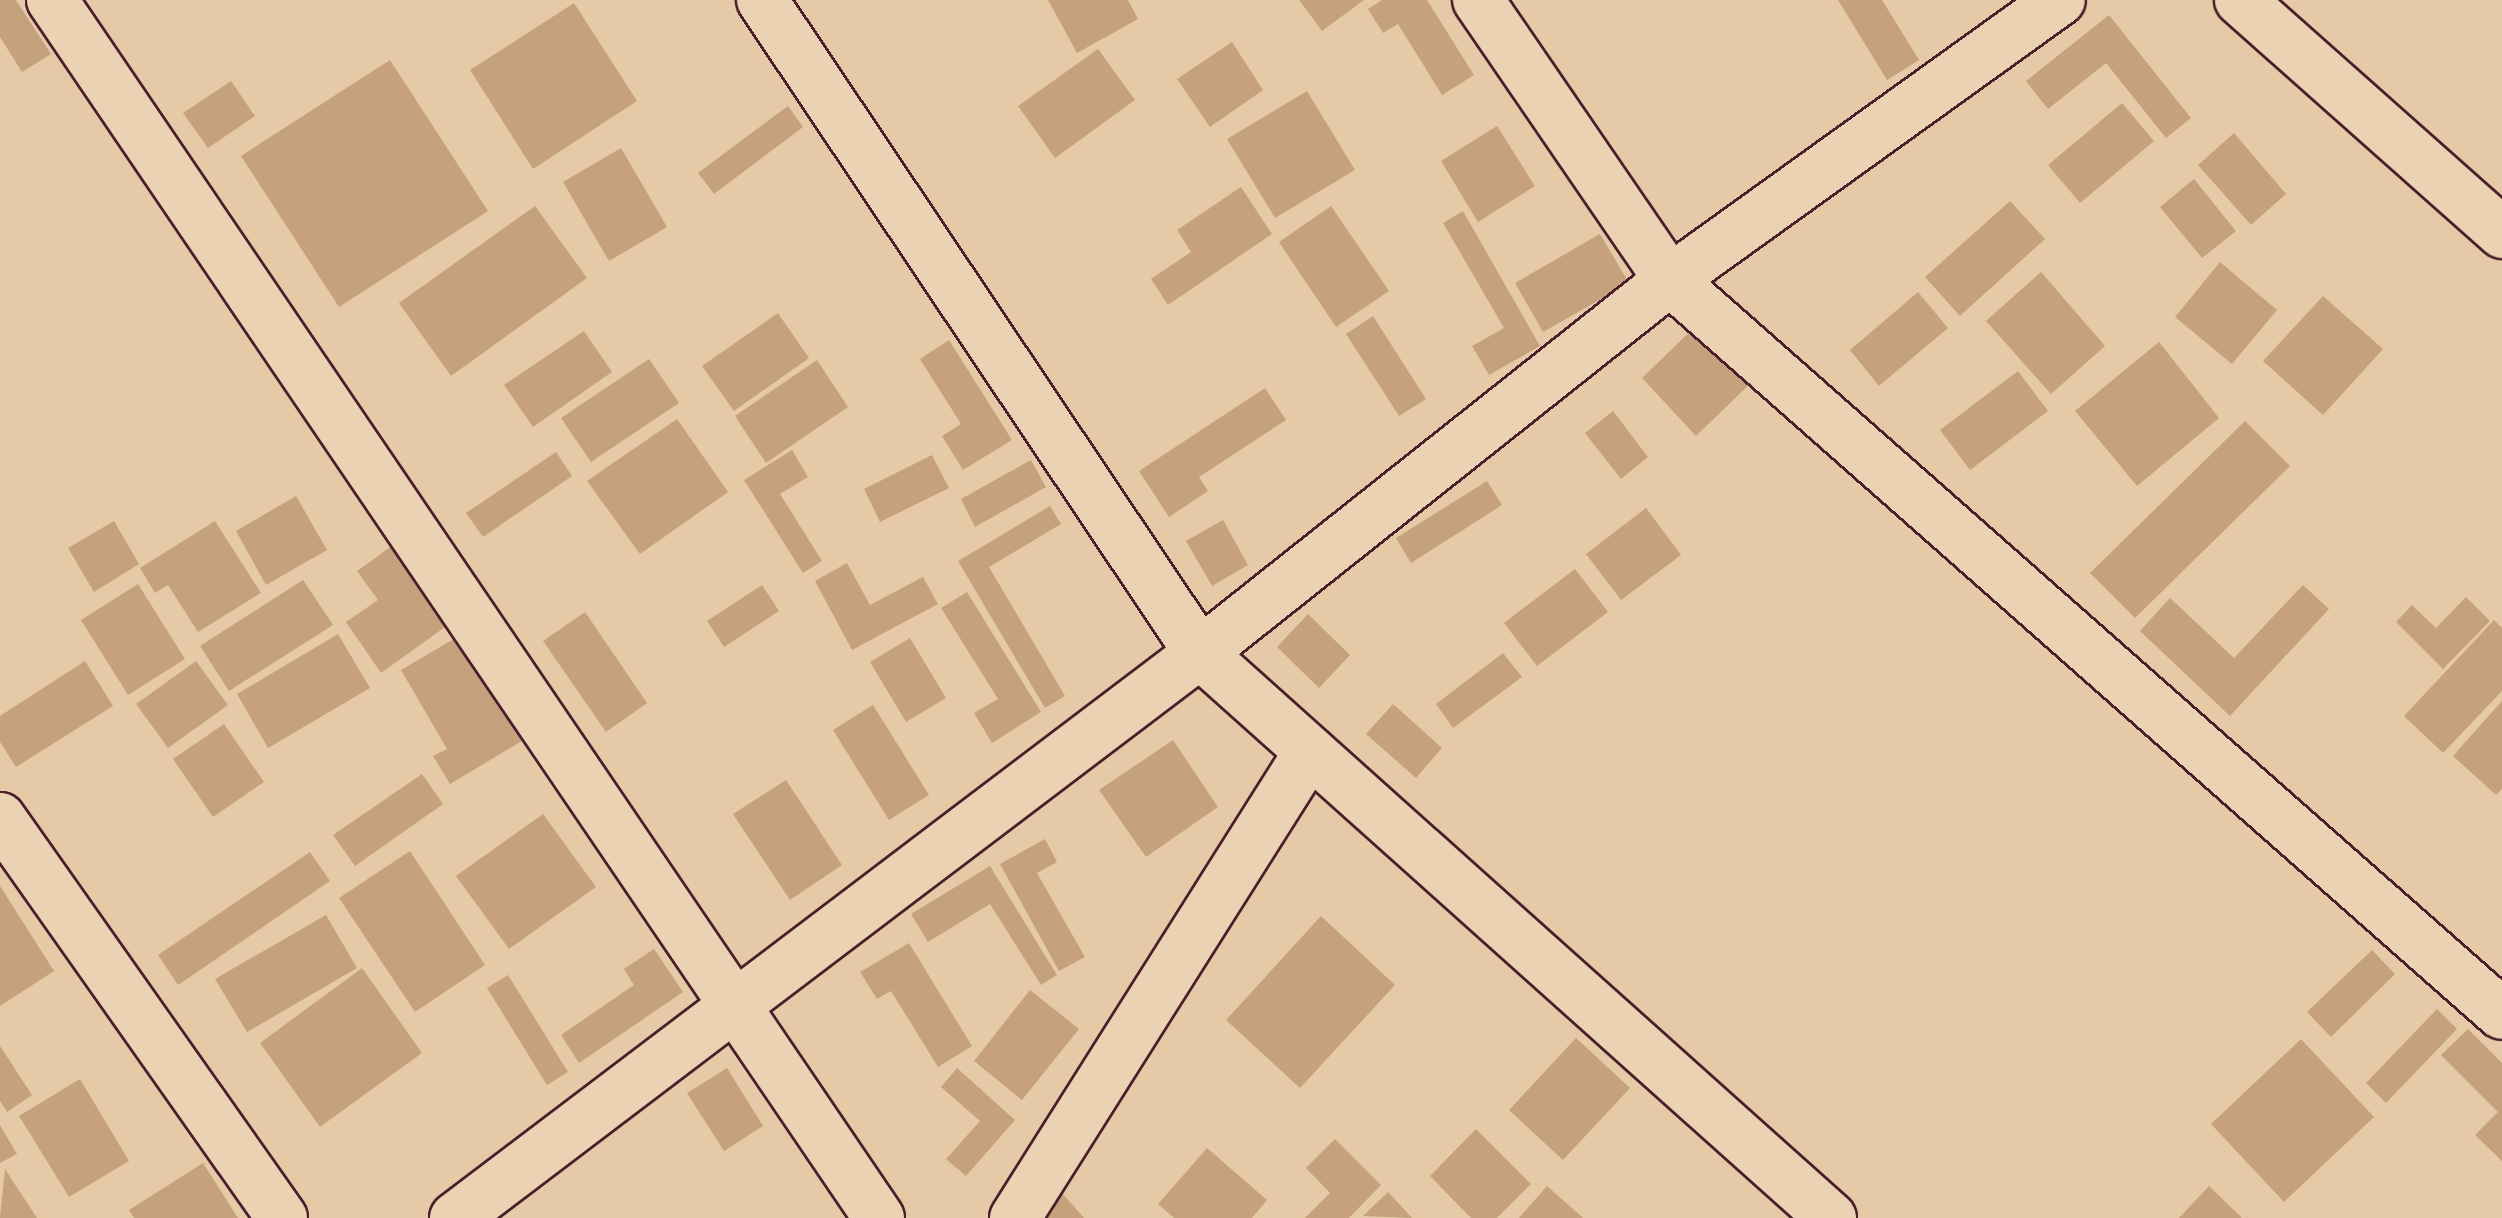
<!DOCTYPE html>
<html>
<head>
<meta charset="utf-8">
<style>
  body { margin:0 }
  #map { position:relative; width:2502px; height:1218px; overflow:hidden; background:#e6caa7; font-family:"Indie Flower",sans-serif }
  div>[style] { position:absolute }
  .building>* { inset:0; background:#c6a17e }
  .roads { filter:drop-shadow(2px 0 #4a1f2b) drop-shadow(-2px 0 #4a1f2b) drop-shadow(0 2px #4a1f2b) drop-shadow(0 -2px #4a1f2b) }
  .minor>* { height:50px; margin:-25px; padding:0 25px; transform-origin:25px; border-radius:25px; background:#ebd2b3 }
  span { translate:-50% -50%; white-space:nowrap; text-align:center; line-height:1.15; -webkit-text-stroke:8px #ebd2b3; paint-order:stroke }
</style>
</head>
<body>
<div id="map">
  <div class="building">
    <div style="clip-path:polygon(0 0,16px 0,51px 54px,22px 72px,0 37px)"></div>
    <div style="clip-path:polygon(1048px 0,1128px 0,1138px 19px,1077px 53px)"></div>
    <div style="clip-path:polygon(1299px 0,1364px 0,1322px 31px)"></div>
    <div style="clip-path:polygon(1382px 0,1427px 0,1474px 75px,1442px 95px,1398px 24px,1383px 33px,1368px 9px)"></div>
    <div style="clip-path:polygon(1838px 0,1882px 0,1919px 60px,1887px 80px)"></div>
    <div style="clip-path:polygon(574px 3px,637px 101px,533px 169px,470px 70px)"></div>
    <div style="clip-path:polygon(2109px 15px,2191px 118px,2166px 138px,2106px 63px,2048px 109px,2026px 81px)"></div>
    <div style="clip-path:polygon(1232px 42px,1263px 90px,1210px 127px,1177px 79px)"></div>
    <div style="clip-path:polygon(1098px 49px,1135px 100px,1055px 158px,1018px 106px)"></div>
    <div style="clip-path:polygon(390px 60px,488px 211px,339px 307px,241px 156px)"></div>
    <div style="clip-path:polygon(231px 81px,255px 116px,208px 148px,183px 113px)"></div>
    <div style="clip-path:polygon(1307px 91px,1355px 170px,1275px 218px,1227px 139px)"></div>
    <div style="clip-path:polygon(2122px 103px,2154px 141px,2080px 203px,2048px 165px)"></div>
    <div style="clip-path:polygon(788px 106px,803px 127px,714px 194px,698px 173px)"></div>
    <div style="clip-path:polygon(1497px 126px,1535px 186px,1478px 222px,1441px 161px)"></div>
    <div style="clip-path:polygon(2234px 133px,2286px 194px,2251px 225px,2198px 165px)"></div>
    <div style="clip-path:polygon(621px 148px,667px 227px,609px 261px,563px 182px)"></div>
    <div style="clip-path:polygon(2194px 179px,2236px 231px,2202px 258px,2160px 207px)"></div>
    <div style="clip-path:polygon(1241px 187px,1272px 234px,1168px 305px,1151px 279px,1191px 252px,1177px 230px)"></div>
    <div style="clip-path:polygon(2010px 201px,2045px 239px,1960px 316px,1925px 277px)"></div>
    <div style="clip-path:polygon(535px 206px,587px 278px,451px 376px,399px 303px)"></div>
    <div style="clip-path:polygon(1331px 206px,1389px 291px,1336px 327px,1279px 242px)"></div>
    <div style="clip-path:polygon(1463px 211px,1540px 346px,1489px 375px,1472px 346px,1504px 328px,1443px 223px)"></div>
    <div style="clip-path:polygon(1600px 234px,1629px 283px,1543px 332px,1515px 283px)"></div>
    <div style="clip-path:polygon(2220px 262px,2277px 310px,2232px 364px,2175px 317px)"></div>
    <div style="clip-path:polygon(2041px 272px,2105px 346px,2051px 394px,1986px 321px)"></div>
    <div style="clip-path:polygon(1918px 292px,1948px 328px,1879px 386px,1850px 350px)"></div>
    <div style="clip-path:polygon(2323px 296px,2383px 349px,2323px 415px,2263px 361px)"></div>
    <div style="clip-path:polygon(778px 313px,809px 358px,734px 411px,702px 366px)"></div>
    <div style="clip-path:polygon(1373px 316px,1426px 399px,1399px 416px,1346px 334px)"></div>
    <div style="clip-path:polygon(1702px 320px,1756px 378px,1696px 436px,1642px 378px)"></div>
    <div style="clip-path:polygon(584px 331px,612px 372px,533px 427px,504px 385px)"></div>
    <div style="clip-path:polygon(949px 340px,1012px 440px,963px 470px,942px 436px,961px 424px,920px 359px)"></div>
    <div style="clip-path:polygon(2159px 342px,2219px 418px,2137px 486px,2075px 411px)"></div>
    <div style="clip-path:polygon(649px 359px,679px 403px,591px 462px,561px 418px)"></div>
    <div style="clip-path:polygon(817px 360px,848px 407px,766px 463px,735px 416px)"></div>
    <div style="clip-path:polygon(2018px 371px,2048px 411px,1970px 470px,1940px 430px)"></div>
    <div style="clip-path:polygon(1265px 388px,1286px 420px,1199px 477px,1208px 491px,1169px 517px,1139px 471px)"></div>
    <div style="clip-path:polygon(1613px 411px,1648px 457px,1621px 479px,1585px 433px)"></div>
    <div style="clip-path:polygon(677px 419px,728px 492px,640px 554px,587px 481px)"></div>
    <div style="clip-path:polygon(2245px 421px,2290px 466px,2135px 618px,2090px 573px)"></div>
    <div style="clip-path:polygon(792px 450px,808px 477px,780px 494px,822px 561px,803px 573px,744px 480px)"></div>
    <div style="clip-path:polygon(556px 452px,572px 476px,483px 537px,466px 513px)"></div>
    <div style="clip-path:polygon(932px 455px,949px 488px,880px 522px,864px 489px)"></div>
    <div style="clip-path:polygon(1031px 460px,1046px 487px,975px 527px,961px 499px)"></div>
    <div style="clip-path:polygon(1487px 481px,1502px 505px,1411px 563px,1396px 538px)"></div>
    <div style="clip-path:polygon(296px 496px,327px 550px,266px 585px,236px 531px)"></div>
    <div style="clip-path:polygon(1050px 506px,1061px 524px,989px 567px,1065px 696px,1045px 708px,958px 561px)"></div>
    <div style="clip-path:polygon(1646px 508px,1681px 555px,1621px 600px,1586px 554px)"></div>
    <div style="clip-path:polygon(1223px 520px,1248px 565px,1212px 586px,1186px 541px)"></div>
    <div style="clip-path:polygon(114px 521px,139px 564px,94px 592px,68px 548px)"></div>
    <div style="clip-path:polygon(215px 521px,261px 593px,198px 632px,168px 585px,155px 593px,140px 568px)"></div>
    <div style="clip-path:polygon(396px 543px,452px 622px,381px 673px,346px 622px,378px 600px,357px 571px)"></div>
    <div style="clip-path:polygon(847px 563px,870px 605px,923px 577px,938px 604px,852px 650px,815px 581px)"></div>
    <div style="clip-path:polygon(1575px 569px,1608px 612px,1537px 666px,1504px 623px)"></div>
    <div style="clip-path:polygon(303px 580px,333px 625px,229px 691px,200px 646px)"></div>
    <div style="clip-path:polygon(138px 584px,185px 659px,128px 695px,81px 620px)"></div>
    <div style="clip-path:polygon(762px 585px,779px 611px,724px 647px,707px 621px)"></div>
    <div style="clip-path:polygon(2303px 585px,2329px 609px,2230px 716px,2140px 631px,2170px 598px,2234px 658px)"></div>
    <div style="clip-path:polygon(967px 592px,1041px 712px,992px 743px,974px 713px,998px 699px,941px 608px)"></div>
    <div style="clip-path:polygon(2466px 597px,2490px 621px,2443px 669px,2396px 622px,2412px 605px,2436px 628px)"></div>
    <div style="clip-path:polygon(585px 612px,647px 703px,606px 732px,543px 641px)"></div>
    <div style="clip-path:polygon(1308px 614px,1350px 655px,1319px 688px,1277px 647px)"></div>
    <div style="clip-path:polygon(2494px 620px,2502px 628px,2502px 691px,2443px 753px,2404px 716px)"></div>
    <div style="clip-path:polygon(464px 633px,527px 738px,450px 784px,433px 756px,447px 749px,401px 670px)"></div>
    <div style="clip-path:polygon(338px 634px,370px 688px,268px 748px,237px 694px)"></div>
    <div style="clip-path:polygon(910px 638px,946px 698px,906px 722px,870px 662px)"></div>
    <div style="clip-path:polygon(1503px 653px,1522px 677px,1453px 728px,1436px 704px)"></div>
    <div style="clip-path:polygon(85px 661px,113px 706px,16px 767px,0 742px,0 716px)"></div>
    <div style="clip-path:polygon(196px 661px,228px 705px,168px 748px,136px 704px)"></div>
    <div style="clip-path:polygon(2502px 701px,2502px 789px,2496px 795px,2453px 756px)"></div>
    <div style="clip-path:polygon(1393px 704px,1442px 748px,1416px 778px,1366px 734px)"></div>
    <div style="clip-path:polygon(873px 705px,929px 795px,889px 820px,833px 730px)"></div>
    <div style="clip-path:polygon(224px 724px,264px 782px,213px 817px,173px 759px)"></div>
    <div style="clip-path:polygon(1173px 740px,1218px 807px,1146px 857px,1099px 790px)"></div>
    <div style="clip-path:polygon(422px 774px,443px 804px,355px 866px,333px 835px)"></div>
    <div style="clip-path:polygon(786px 780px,842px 865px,790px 900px,733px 814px)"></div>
    <div style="clip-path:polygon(543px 814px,596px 887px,509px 949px,456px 876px)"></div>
    <div style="clip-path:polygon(1045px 839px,1057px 862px,1037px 873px,1085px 957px,1059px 971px,1000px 864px)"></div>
    <div style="clip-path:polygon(410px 851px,485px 965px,415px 1012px,339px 898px)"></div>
    <div style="clip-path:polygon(310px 852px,330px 881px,178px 985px,158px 955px)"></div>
    <div style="clip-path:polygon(990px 866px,1057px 975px,1041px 985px,990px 904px,928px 942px,911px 914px)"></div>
    <div style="clip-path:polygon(0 886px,54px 971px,0 1006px)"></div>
    <div style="clip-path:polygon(326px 915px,357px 968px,247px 1032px,215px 979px)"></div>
    <div style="clip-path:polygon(1321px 916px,1395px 985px,1300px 1088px,1226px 1020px)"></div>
    <div style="clip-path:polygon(909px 943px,972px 1046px,938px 1067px,891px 991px,877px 999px,860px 972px)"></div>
    <div style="clip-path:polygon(654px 949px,683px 992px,579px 1063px,561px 1035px,634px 985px,624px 969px)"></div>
    <div style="clip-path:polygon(2372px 950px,2395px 974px,2331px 1037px,2307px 1012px)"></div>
    <div style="clip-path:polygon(362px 968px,422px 1053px,320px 1127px,260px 1043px)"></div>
    <div style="clip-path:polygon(508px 975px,568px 1072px,547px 1085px,487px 988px)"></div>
    <div style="clip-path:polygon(1030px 990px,1079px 1029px,1022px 1100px,974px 1061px)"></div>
    <div style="clip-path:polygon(2437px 1009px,2457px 1029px,2386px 1103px,2366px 1083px)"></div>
    <div style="clip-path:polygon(2468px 1029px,2502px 1063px,2502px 1161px,2475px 1135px,2498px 1112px,2441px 1055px)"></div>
    <div style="clip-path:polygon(1576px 1038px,1630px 1088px,1563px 1160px,1509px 1110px)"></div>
    <div style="clip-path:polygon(2301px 1039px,2374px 1117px,2284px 1202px,2211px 1124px)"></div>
    <div style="clip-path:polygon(0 1046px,32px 1095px,7px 1112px,0 1101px)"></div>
    <div style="clip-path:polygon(727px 1068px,763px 1126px,724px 1151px,687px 1093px)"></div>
    <div style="clip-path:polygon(957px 1068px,1015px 1120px,966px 1176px,946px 1159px,980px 1121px,941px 1087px)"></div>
    <div style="clip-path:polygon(80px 1079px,129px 1161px,69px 1197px,19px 1116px)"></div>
    <div style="clip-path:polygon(0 1125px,17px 1154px,0 1163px)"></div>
    <div style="clip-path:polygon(1476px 1129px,1531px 1184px,1497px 1218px,1471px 1218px,1430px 1176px)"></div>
    <div style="clip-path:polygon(1335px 1139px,1381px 1185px,1349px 1218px,1305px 1218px,1330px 1193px,1306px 1168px)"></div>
    <div style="clip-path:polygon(1207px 1148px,1267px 1200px,1252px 1218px,1174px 1218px,1158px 1204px)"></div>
    <div style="clip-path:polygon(203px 1163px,238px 1218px,134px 1218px,129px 1210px)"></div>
    <div style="clip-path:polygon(5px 1169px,37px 1218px,0 1218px)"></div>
    <div style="clip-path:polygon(1547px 1186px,1583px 1218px,1519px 1218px)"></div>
    <div style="clip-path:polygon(2209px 1186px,2242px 1218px,2179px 1218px)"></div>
    <div style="clip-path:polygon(1388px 1192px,1412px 1218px,1363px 1216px)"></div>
    <div style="clip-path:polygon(1062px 1193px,1084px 1218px,1035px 1218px)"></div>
  </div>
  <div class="roads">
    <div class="minor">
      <div style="left:52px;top:0;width:1472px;rotate:55.82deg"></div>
      <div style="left:762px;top:0;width:786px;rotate:56.15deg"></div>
      <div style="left:1200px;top:653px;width:847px;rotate:41.84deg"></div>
      <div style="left:1478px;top:0;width:340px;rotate:55.6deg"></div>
      <div style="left:1670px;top:280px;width:1109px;rotate:41.42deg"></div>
      <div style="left:2240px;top:0;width:351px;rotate:41.6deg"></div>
      <div style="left:0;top:818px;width:489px;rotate:54.8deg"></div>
      <div style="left:455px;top:1218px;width:935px;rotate:-37.18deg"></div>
      <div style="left:1200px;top:653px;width:600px;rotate:-38.44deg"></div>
      <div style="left:1670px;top:280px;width:480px;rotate:-35.7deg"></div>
      <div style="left:1015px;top:1218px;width:552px;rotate:-57.72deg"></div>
    </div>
  </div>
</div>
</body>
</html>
